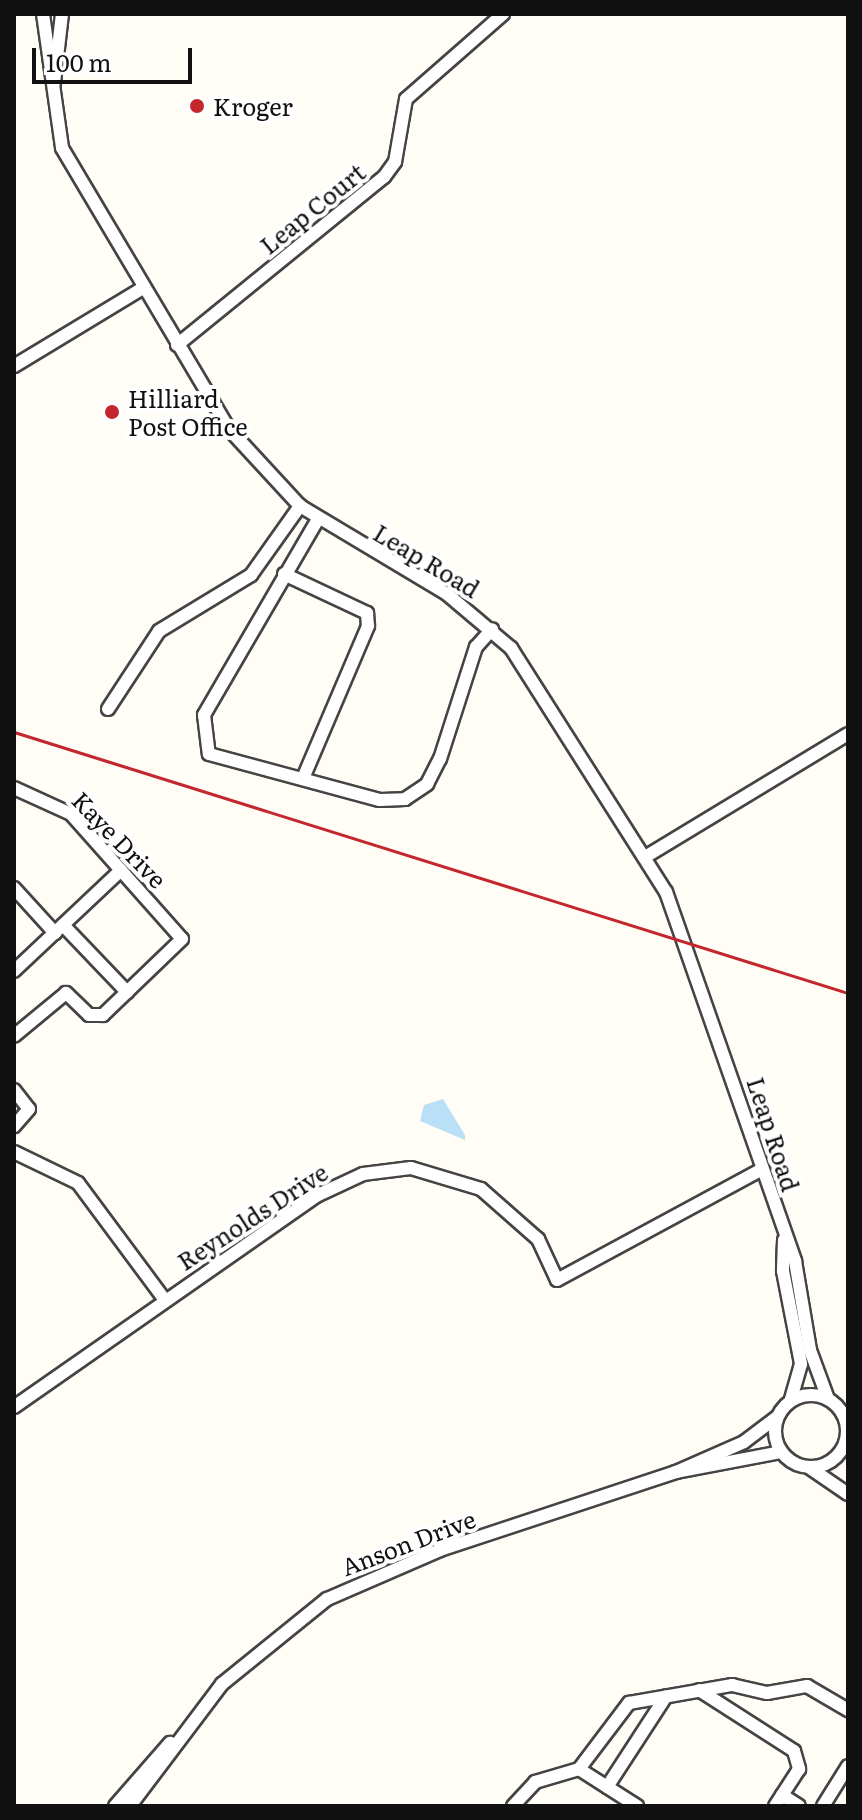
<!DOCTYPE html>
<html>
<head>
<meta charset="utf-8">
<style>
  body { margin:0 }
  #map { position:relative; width:862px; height:1820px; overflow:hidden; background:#fffdf5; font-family:Literata,serif }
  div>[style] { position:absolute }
  .water>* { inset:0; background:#b9e0f7 }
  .roads { filter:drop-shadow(2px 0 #444) drop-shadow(-2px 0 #444) drop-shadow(0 2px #444) drop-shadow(0 -2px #444) }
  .minor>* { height:12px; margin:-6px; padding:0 6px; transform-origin:6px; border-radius:6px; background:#fff }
  .minor>.ring { margin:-6px; padding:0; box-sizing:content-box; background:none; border:12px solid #fff; border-radius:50% }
  .rail>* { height:3px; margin:-1.5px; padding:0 1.5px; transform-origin:1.5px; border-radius:1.5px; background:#c4262e }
  .dots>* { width:22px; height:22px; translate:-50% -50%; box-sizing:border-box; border:4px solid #fff; border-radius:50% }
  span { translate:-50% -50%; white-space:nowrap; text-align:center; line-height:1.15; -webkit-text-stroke:8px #fff; paint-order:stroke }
  .poi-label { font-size:24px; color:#111 }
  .left { translate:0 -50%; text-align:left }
  .street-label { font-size:24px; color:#111 }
  .frame { position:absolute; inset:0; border:16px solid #111; pointer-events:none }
  .scale { position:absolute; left:32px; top:48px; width:160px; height:36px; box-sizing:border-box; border:4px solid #111; border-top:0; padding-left:10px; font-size:24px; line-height:28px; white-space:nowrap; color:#111; -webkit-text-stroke:6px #fff; paint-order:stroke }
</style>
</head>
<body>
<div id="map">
  <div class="water">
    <div style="clip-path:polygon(443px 1099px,465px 1135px,465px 1140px,420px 1121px,424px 1105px)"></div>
  </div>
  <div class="roads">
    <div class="minor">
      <div style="left:43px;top:14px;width:135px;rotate:81.9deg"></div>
      <div style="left:62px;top:148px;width:327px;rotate:59.3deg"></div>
      <div style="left:229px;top:429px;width:105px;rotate:47.3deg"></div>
      <div style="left:300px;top:506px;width:171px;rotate:30.9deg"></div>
      <div style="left:447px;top:594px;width:84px;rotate:40.2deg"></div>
      <div style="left:511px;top:648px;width:289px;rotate:57.6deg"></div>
      <div style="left:666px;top:892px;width:391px;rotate:70.7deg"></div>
      <div style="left:795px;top:1261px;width:90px;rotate:80.4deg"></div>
      <div style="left:810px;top:1350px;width:52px;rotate:69.8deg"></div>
      <div style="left:54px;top:83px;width:69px;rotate:-83.4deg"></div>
      <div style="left:177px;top:345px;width:267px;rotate:-39.1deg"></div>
      <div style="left:384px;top:177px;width:19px;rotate:-54deg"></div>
      <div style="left:395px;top:162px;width:64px;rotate:-80.1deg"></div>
      <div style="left:406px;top:99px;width:129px;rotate:-41.2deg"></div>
      <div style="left:14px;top:366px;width:151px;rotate:-31.2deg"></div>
      <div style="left:318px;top:519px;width:227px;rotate:120.2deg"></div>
      <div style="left:204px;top:715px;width:39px;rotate:83deg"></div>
      <div style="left:209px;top:754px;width:177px;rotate:15.1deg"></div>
      <div style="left:380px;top:800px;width:25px;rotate:-2deg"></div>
      <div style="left:405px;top:799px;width:27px;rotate:-34deg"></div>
      <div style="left:427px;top:784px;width:28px;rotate:-63deg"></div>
      <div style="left:440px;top:759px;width:118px;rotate:-72.2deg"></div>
      <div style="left:476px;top:647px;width:24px;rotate:-48deg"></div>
      <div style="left:284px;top:574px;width:92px;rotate:25.2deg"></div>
      <div style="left:367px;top:613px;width:13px;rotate:86deg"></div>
      <div style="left:368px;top:626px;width:163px;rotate:113.1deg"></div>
      <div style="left:108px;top:709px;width:93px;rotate:-56.8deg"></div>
      <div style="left:159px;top:631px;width:108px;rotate:-31.3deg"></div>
      <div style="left:251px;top:575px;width:85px;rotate:-54.6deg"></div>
      <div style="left:14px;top:788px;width:63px;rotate:24.5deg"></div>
      <div style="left:71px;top:814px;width:167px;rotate:48.4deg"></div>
      <div style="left:182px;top:939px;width:110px;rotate:136.1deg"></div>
      <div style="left:103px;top:1015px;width:14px;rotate:180deg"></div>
      <div style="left:89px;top:1015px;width:32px;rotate:-136deg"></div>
      <div style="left:66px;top:993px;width:67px;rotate:140.4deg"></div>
      <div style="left:645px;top:857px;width:237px;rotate:-31.2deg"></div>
      <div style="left:14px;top:888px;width:61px;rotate:47.7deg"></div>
      <div style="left:63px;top:925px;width:93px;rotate:46.3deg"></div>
      <div style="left:14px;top:971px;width:147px;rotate:-43.3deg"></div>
      <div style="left:14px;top:1090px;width:24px;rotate:52deg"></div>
      <div style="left:29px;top:1109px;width:23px;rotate:131deg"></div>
      <div style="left:14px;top:1152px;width:71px;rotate:25.8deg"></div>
      <div style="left:78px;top:1183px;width:146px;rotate:53.4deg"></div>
      <div style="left:784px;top:1240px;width:31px;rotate:92deg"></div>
      <div style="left:783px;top:1271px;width:95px;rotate:79deg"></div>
      <div style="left:801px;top:1364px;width:37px;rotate:106deg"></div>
      <div class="ring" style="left:775px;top:1395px;width:60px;height:60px"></div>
      <div style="left:14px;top:1407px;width:368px;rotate:-34.9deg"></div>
      <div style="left:316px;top:1196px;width:52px;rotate:-25.1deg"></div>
      <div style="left:363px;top:1174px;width:48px;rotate:-7.1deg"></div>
      <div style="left:411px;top:1168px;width:73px;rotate:16.7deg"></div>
      <div style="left:481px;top:1189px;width:76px;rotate:41.3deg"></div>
      <div style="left:538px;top:1239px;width:45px;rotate:65.1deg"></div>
      <div style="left:557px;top:1280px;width:233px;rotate:-28.4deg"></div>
      <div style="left:810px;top:1468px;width:46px;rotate:34.4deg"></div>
      <div style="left:676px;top:1472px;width:107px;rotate:-10.8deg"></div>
      <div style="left:699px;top:1690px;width:113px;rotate:32.7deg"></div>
      <div style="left:794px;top:1751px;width:19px;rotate:74deg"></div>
      <div style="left:799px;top:1769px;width:44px;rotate:123deg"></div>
      <div style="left:579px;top:1769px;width:83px;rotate:-52.9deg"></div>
      <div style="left:629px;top:1703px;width:105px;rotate:-9.9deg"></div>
      <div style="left:732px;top:1685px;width:36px;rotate:13deg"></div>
      <div style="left:767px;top:1693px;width:41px;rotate:-9.9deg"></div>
      <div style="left:807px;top:1686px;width:48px;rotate:30.3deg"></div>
      <div style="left:607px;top:1787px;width:108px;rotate:-57deg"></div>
      <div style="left:782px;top:1795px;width:20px;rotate:33deg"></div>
      <div style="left:115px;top:1806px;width:84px;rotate:-48.9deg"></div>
      <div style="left:130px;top:1806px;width:153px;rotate:-53deg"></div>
      <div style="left:222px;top:1684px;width:135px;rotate:-39deg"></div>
      <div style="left:327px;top:1599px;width:123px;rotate:-23.4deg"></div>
      <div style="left:440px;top:1550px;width:249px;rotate:-18.3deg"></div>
      <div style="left:676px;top:1472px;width:74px;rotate:-23.8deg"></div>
      <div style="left:744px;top:1442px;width:41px;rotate:-37.1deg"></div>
      <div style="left:513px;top:1806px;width:33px;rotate:-47deg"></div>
      <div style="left:535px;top:1782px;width:46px;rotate:-16.5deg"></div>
      <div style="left:579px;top:1769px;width:69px;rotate:32.5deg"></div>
      <div style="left:823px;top:1806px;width:47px;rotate:-58deg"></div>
    </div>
  </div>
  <div class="rail">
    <div style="left:14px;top:732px;width:874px;rotate:17.38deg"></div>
  </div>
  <div class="dots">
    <div style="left:197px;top:106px;background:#c4262e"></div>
    <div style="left:112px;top:412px;background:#c4262e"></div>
  </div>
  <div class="poi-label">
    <span class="left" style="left:213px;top:106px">Kroger</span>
    <span class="left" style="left:128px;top:412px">Hilliard<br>Post Office</span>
  </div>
  <div class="street-label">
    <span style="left:312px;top:208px;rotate:-39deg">Leap Court</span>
    <span style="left:427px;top:560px;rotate:31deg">Leap Road</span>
    <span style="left:120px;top:839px;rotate:46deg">Kaye Drive</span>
    <span style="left:774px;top:1134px;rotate:72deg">Leap Road</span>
    <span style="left:252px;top:1216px;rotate:-33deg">Reynolds Drive</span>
    <span style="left:408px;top:1542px;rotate:-21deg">Anson Drive</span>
  </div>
  <div class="frame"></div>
  <div class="scale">100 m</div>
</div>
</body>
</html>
